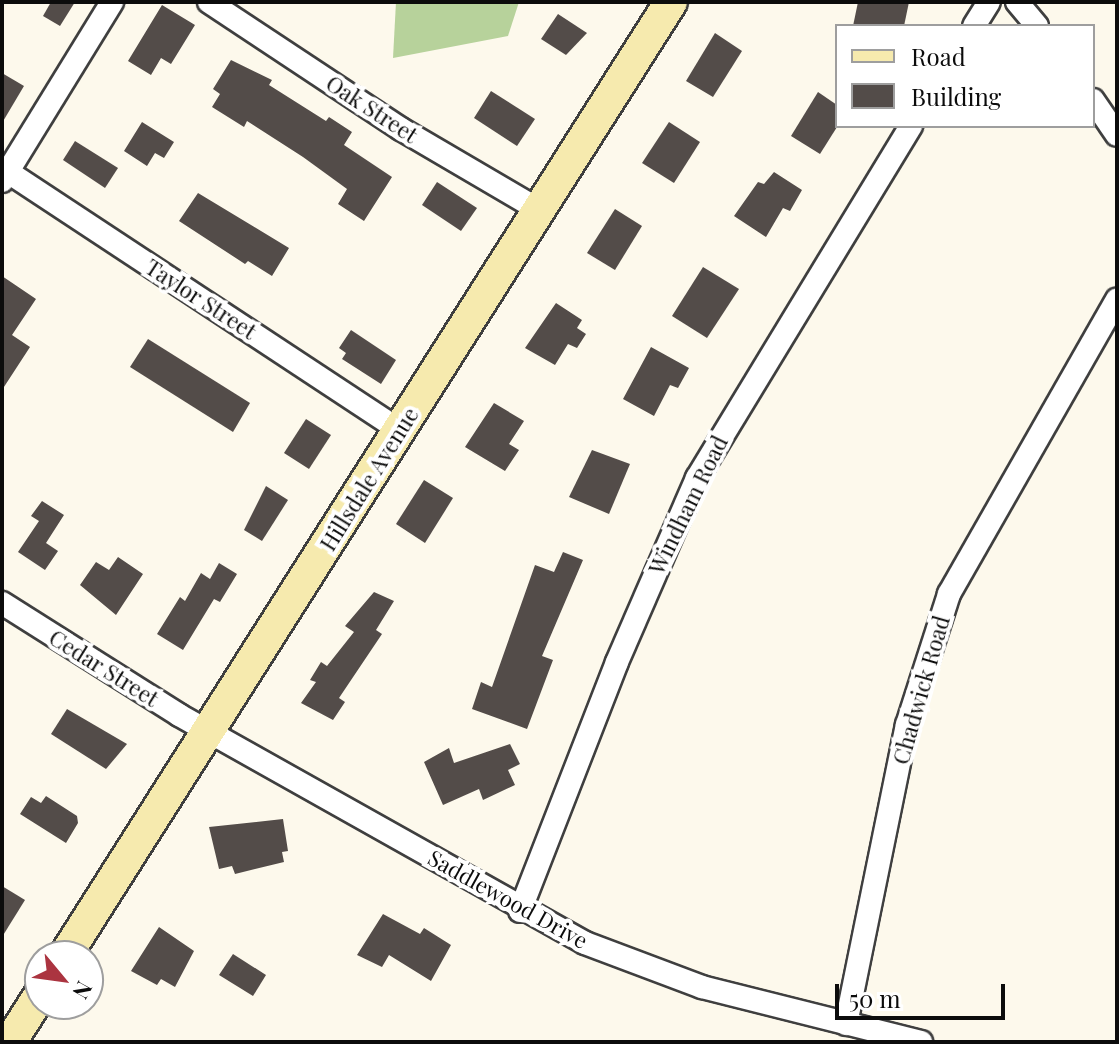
<!DOCTYPE html>
<html>
<head>
<meta charset="utf-8">
<style>
  body { margin:0 }
  #map { position:relative; width:1119px; height:1044px; overflow:hidden; background:#fdf9ec; font-family:"Playfair Display",serif }
  div>[style] { position:absolute }
  .forest>* { inset:0; background:#b7d29b }
  .building>* { inset:0; background:#534c49 }
  .roads { filter:drop-shadow(2px 0 #3f3f3f) drop-shadow(-2px 0 #3f3f3f) drop-shadow(0 2px #3f3f3f) drop-shadow(0 -2px #3f3f3f) }
  .street>* { height:22px; margin:-11px; padding:0 11px; transform-origin:11px; border-radius:11px; background:#fff }
  .secondary>* { height:32px; margin:-16px; padding:0 16px; transform-origin:16px; border-radius:16px; background:#f6eaae }
  span { translate:-50% -50%; white-space:nowrap; text-align:center; line-height:1.15; -webkit-text-stroke:8px #fff; paint-order:stroke }
  .street-label { font-size:22px; color:#0c0c0c }
  .frame { position:absolute; inset:0; border:4px solid #0c0c0c; pointer-events:none }
  .legend { position:absolute; left:835px; top:24px; width:260px; height:104px; box-sizing:border-box; background:#fff; border:2px solid #9e9e9e; margin:0; padding:10px 14px; list-style:none; font-size:24px; color:#0c0c0c }
  .legend li { display:flex; align-items:center; gap:16px; height:40px }
  .legend b { width:40px; border:2px solid #9e9e9e }
  .north { position:absolute; left:24px; top:940px; width:80px; height:80px; box-sizing:border-box; background:#fff; border:2px solid #9e9e9e; border-radius:50%; rotate:119deg; font-size:22px; font-weight:700; line-height:32px; text-align:center; color:#0c0c0c }
  .north::after { content:''; display:block; margin:auto; width:28px; height:36px; background:#ab3440; clip-path:polygon(50% 0,100% 100%,50% 72%,0 100%) }
  .scale { position:absolute; left:835px; top:984px; width:170px; height:36px; box-sizing:border-box; border:4px solid #0c0c0c; border-top:0; padding-left:10px; font-size:24px; line-height:28px; white-space:nowrap; color:#0c0c0c; -webkit-text-stroke:6px #fff; paint-order:stroke }
</style>
</head>
<body>
<div id="map">
  <div class="forest">
    <div style="clip-path:polygon(396px 2px,519px 2px,508px 36px,393px 58px)"></div>
  </div>
  <div class="building">
    <div style="clip-path:polygon(51px 2px,75px 2px,60px 26px,43px 16px)"></div>
    <div style="clip-path:polygon(858px 2px,909px 2px,904px 26px,853px 26px)"></div>
    <div style="clip-path:polygon(162px 5px,195px 25px,171px 64px,161px 58px,151px 75px,128px 61px)"></div>
    <div style="clip-path:polygon(558px 14px,587px 33px,566px 55px,541px 39px)"></div>
    <div style="clip-path:polygon(715px 33px,742px 51px,713px 97px,686px 81px)"></div>
    <div style="clip-path:polygon(231px 60px,272px 80px,269px 85px,326px 121px,329px 117px,352px 132px,344px 145px,392px 177px,364px 221px,338px 204px,347px 189px,303px 157px,247px 121px,244px 127px,212px 107px,220px 94px,213px 89px)"></div>
    <div style="clip-path:polygon(2px 73px,24px 86px,2px 123px)"></div>
    <div style="clip-path:polygon(491px 91px,535px 119px,517px 146px,474px 118px)"></div>
    <div style="clip-path:polygon(818px 92px,837px 105px,837px 127px,820px 154px,791px 136px)"></div>
    <div style="clip-path:polygon(142px 122px,174px 142px,164px 158px,155px 153px,147px 166px,124px 151px)"></div>
    <div style="clip-path:polygon(669px 122px,700px 142px,674px 183px,642px 163px)"></div>
    <div style="clip-path:polygon(75px 141px,118px 168px,105px 188px,63px 160px)"></div>
    <div style="clip-path:polygon(774px 172px,802px 190px,790px 211px,783px 208px,766px 237px,734px 216px,758px 182px,764px 184px)"></div>
    <div style="clip-path:polygon(437px 182px,477px 208px,461px 231px,422px 205px)"></div>
    <div style="clip-path:polygon(198px 193px,289px 248px,272px 276px,248px 261px,245px 264px,179px 221px)"></div>
    <div style="clip-path:polygon(615px 209px,642px 226px,615px 270px,587px 253px)"></div>
    <div style="clip-path:polygon(703px 267px,739px 289px,707px 338px,672px 316px)"></div>
    <div style="clip-path:polygon(2px 276px,36px 299px,12px 335px,30px 347px,2px 390px)"></div>
    <div style="clip-path:polygon(556px 303px,582px 320px,577px 328px,586px 334px,577px 348px,568px 344px,555px 365px,525px 348px)"></div>
    <div style="clip-path:polygon(351px 330px,396px 360px,381px 384px,342px 359px,346px 353px,339px 348px)"></div>
    <div style="clip-path:polygon(148px 339px,250px 403px,233px 432px,130px 367px)"></div>
    <div style="clip-path:polygon(651px 347px,689px 368px,678px 388px,670px 385px,654px 416px,623px 399px)"></div>
    <div style="clip-path:polygon(494px 403px,524px 421px,509px 444px,519px 450px,505px 471px,465px 447px)"></div>
    <div style="clip-path:polygon(306px 419px,331px 435px,309px 469px,284px 453px)"></div>
    <div style="clip-path:polygon(592px 450px,630px 464px,609px 514px,569px 497px)"></div>
    <div style="clip-path:polygon(424px 480px,453px 498px,425px 543px,396px 524px)"></div>
    <div style="clip-path:polygon(266px 486px,288px 500px,262px 541px,244px 530px)"></div>
    <div style="clip-path:polygon(42px 501px,64px 515px,46px 543px,58px 551px,45px 570px,18px 552px,39px 521px,31px 516px)"></div>
    <div style="clip-path:polygon(563px 552px,583px 560px,542px 656px,553px 660px,527px 729px,472px 709px,481px 682px,492px 687px,535px 565px,554px 572px)"></div>
    <div style="clip-path:polygon(118px 557px,143px 574px,116px 615px,80px 585px,96px 562px,109px 570px)"></div>
    <div style="clip-path:polygon(219px 563px,237px 574px,220px 602px,214px 599px,183px 650px,157px 634px,180px 597px,185px 601px,201px 573px,210px 579px)"></div>
    <div style="clip-path:polygon(374px 592px,394px 601px,376px 630px,382px 634px,339px 698px,345px 702px,333px 720px,301px 703px,316px 682px,310px 680px,321px 662px,327px 666px,354px 632px,345px 626px)"></div>
    <div style="clip-path:polygon(67px 709px,127px 744px,106px 769px,51px 734px)"></div>
    <div style="clip-path:polygon(510px 744px,520px 764px,508px 770px,515px 785px,483px 800px,479px 789px,443px 805px,424px 762px,449px 748px,454px 763px)"></div>
    <div style="clip-path:polygon(46px 796px,77px 816px,78px 823px,66px 843px,20px 814px,31px 797px,41px 803px)"></div>
    <div style="clip-path:polygon(283px 819px,288px 851px,282px 852px,284px 862px,235px 874px,232px 866px,219px 869px,209px 827px)"></div>
    <div style="clip-path:polygon(2px 886px,25px 900px,2px 937px)"></div>
    <div style="clip-path:polygon(383px 914px,420px 934px,424px 928px,451px 945px,431px 981px,389px 955px,382px 967px,357px 955px)"></div>
    <div style="clip-path:polygon(159px 927px,194px 951px,175px 987px,161px 979px,157px 985px,131px 971px)"></div>
    <div style="clip-path:polygon(233px 954px,266px 975px,253px 996px,219px 975px)"></div>
  </div>
  <div class="roads">
    <div class="street">
      <div style="left:209px;top:2px;width:230px;rotate:33.5deg"></div>
      <div style="left:401px;top:129px;width:160px;rotate:30.4deg"></div>
      <div style="left:1017px;top:2px;width:31px;rotate:50deg"></div>
      <div style="left:974px;top:26px;width:28px;rotate:-58deg"></div>
      <div style="left:1093px;top:100px;width:42px;rotate:55.6deg"></div>
      <div style="left:2px;top:168px;width:476px;rotate:33.4deg"></div>
      <div style="left:2px;top:181px;width:210px;rotate:-58.4deg"></div>
      <div style="left:2px;top:603px;width:209px;rotate:32.3deg"></div>
      <div style="left:179px;top:715px;width:466px;rotate:29.3deg"></div>
      <div style="left:585px;top:943px;width:125px;rotate:20.6deg"></div>
      <div style="left:702px;top:987px;width:226px;rotate:14.1deg"></div>
      <div style="left:520px;top:911px;width:267px;rotate:-68.7deg"></div>
      <div style="left:617px;top:662px;width:201px;rotate:-66.5deg"></div>
      <div style="left:697px;top:478px;width:412px;rotate:-58.7deg"></div>
      <div style="left:846px;top:1024px;width:305px;rotate:-78.5deg"></div>
      <div style="left:907px;top:725px;width:138px;rotate:-72.2deg"></div>
      <div style="left:949px;top:594px;width:339px;rotate:-60.3deg"></div>
    </div>
    <div class="secondary">
      <div style="left:65px;top:956px;width:1130px;rotate:-57.58deg"></div>
      <div style="left:10px;top:1042px;width:56px;rotate:-57.4deg"></div>
    </div>
  </div>
  <div class="street-label">
    <span style="left:372px;top:109px;rotate:33deg">Oak Street</span>
    <span style="left:201px;top:299px;rotate:33deg">Taylor Street</span>
    <span style="left:369px;top:479px;rotate:-58deg">Hillsdale Avenue</span>
    <span style="left:688px;top:505px;rotate:-64deg">Windham Road</span>
    <span style="left:104px;top:668px;rotate:32deg">Cedar Street</span>
    <span style="left:921px;top:690px;rotate:-74deg">Chadwick Road</span>
    <span style="left:508px;top:899px;rotate:29deg">Saddlewood Drive</span>
  </div>
  <div class="frame"></div>
  <ul class="legend">
  <li><b style="height:10px;background:#f6eaae"></b>Road</li>
  <li><b style="height:22px;background:#534c49"></b>Building</li>
  </ul>
  <div class="north">N</div>
  <div class="scale">50 m</div>
</div>
</body>
</html>
